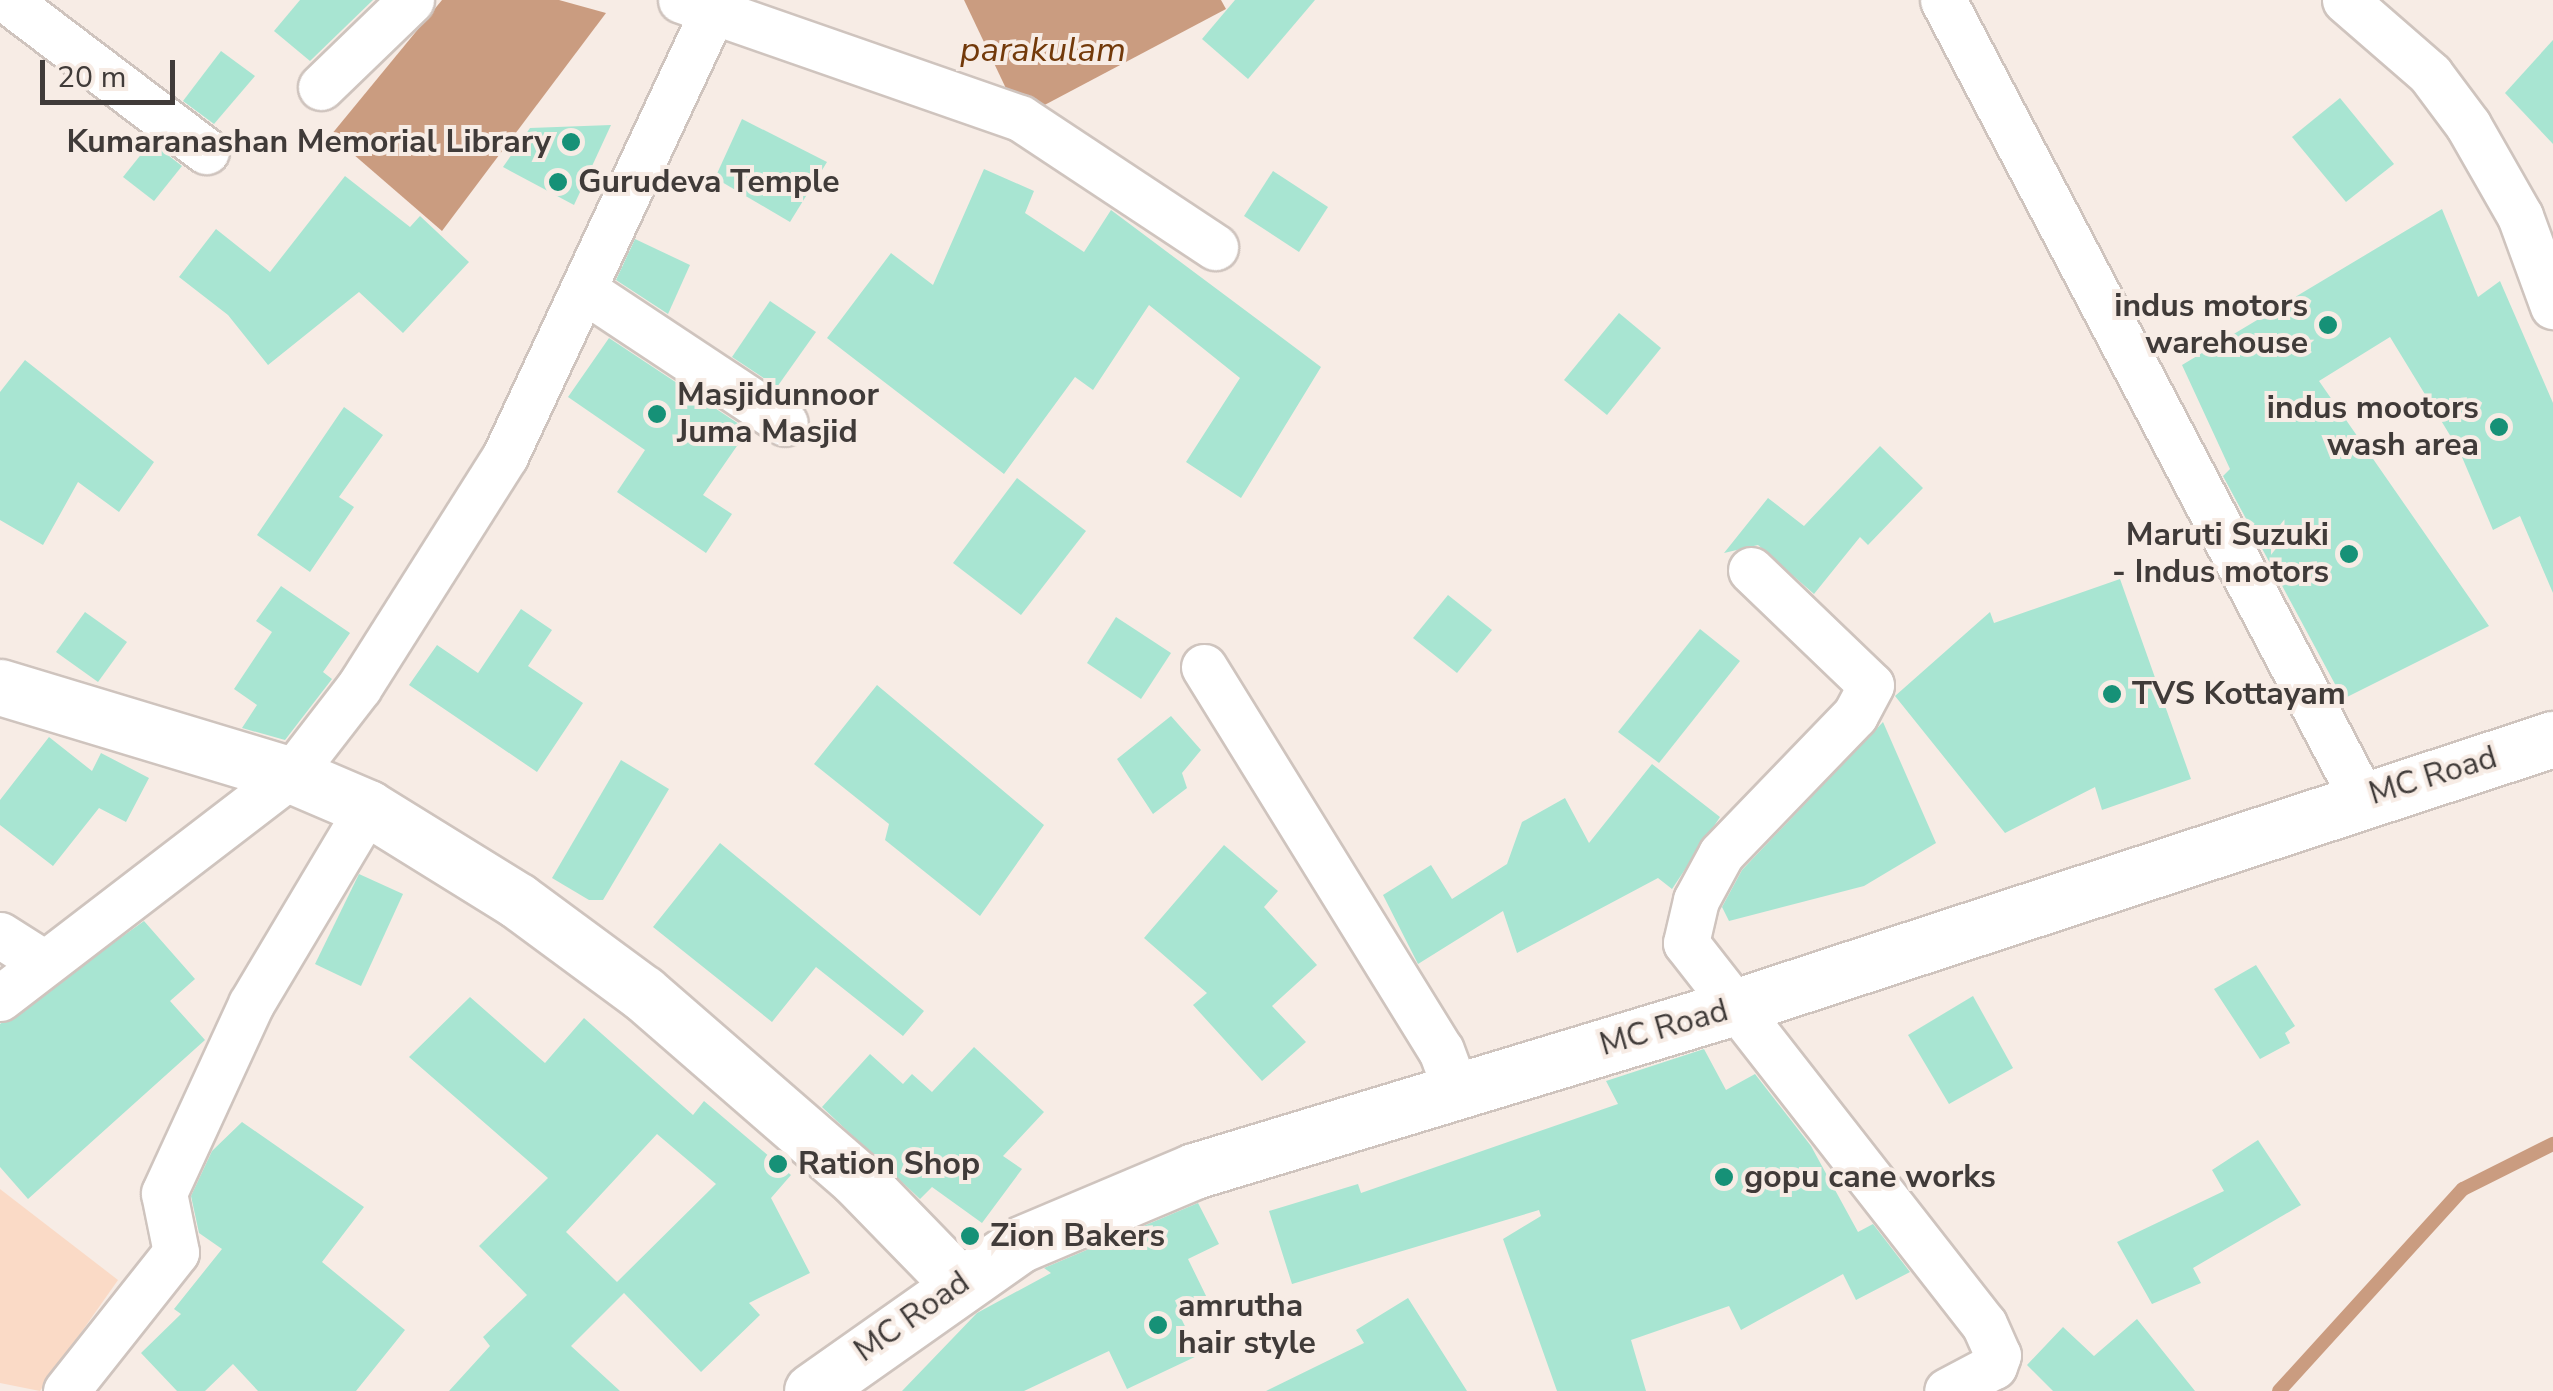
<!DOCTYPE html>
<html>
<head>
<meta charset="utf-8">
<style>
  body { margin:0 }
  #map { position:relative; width:2553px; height:1391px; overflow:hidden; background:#f7ece5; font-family:"Nunito Sans",sans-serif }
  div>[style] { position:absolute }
  .green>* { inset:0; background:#fadac6 }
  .water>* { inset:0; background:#ca9c80 }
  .stream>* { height:14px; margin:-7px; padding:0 7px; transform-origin:7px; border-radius:7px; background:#ca9c80 }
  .building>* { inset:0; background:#a8e5d2 }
  .roads { filter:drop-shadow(2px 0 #cfc4be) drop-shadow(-2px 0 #cfc4be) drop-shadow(0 2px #cfc4be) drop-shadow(0 -2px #cfc4be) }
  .minor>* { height:45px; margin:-22.5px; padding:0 22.5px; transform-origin:22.5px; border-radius:22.5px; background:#fff }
  .major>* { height:55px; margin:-27.5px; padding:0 27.5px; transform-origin:27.5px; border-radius:27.5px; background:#fff }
  .highway>* { height:55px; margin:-27.5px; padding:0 27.5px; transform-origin:27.5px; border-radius:27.5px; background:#fff }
  .dots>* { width:28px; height:28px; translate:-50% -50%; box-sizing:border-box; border:5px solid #f7ece5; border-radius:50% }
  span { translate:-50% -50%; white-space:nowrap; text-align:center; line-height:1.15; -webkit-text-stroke:8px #f7ece5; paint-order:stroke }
  .poi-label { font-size:32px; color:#403b39; font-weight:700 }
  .right { translate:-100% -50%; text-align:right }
  .left { translate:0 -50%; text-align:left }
  .street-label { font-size:32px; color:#403b39 }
  .water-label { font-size:35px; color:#72390a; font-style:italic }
  .scale { position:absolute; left:40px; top:60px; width:135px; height:45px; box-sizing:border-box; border:5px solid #403b39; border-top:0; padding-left:12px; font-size:30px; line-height:35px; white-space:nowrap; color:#403b39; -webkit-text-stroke:8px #f7ece5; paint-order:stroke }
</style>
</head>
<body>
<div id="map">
  <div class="green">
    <div style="clip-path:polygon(0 1189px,118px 1280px,40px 1391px,0 1383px)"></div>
  </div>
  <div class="water">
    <div style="clip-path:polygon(442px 0,559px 0,606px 13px,442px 231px,331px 135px)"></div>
    <div style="clip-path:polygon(964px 0,1221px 0,1226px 9px,1020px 118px)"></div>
  </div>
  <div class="stream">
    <div style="left:2279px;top:1391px;width:273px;rotate:-47.7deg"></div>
    <div style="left:2463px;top:1189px;width:101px;rotate:-26.6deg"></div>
  </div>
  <div class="building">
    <div style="clip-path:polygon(300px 0,373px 0,310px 61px,274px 31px)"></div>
    <div style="clip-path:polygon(1235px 0,1315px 0,1248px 79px,1202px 39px)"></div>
    <div style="clip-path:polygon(2553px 40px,2553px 144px,2505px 93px)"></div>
    <div style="clip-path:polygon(221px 51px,255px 76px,214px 124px,183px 101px)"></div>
    <div style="clip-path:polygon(2340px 98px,2394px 164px,2346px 202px,2292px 137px)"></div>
    <div style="clip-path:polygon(742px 119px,827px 162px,790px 222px,715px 178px)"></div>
    <div style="clip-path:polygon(611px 125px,574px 205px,503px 167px,530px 128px)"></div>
    <div style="clip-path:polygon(151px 142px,182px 166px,154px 201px,123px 177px)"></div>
    <div style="clip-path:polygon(984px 169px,1034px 191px,1025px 213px,1084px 252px,1111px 210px,1321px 367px,1241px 498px,1186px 462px,1240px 378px,1149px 305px,1093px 390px,1075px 377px,1004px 474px,827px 338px,891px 253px,933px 285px)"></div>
    <div style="clip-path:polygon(1273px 171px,1328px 207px,1299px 252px,1244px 216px)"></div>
    <div style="clip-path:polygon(345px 176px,410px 227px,420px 216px,469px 262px,403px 333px,359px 292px,268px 365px,228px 315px,179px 277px,216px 229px,270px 272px)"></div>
    <div style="clip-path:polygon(2442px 209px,2478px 297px,2500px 281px,2553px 403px,2553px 593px,2520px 516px,2493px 530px,2459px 450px,2390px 337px,2319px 381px,2489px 626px,2343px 699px,2223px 476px,2230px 469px,2182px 365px)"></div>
    <div style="clip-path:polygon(635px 239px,690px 265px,668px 314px,616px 280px)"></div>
    <div style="clip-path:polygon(770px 301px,816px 332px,777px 387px,732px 357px)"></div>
    <div style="clip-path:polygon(1619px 313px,1661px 348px,1607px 415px,1564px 380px)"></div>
    <div style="clip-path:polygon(609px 338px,748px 430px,703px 495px,732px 514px,706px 553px,617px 492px,645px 450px,568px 397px)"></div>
    <div style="clip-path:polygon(25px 360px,154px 462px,119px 512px,78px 482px,43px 545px,0 520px,0 392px)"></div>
    <div style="clip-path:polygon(344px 407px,383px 435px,339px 497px,354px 507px,310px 572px,257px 535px)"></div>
    <div style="clip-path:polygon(1880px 446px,1923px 488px,1868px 545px,1860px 537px,1814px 594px,1758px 545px,1724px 553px,1768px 498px,1804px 526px)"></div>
    <div style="clip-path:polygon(1017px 478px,1086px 531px,1021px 615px,953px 563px)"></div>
    <div style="clip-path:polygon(2120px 579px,2191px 779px,2102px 810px,2095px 787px,2005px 833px,1895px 696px,1990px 612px,1994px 623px)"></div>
    <div style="clip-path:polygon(281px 586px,350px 633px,323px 672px,332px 679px,285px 740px,242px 728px,257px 705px,234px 689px,272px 632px,256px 621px)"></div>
    <div style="clip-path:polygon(1448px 595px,1492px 630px,1457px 673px,1413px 638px)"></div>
    <div style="clip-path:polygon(521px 609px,552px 630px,528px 666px,583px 703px,537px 772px,409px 685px,437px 645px,478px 673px)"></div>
    <div style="clip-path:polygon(85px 612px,127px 642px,98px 682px,56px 652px)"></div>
    <div style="clip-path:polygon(1116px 617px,1171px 653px,1141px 699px,1087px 663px)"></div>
    <div style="clip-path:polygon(1700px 629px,1740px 661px,1659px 763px,1618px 732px)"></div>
    <div style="clip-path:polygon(877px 685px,1044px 825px,980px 916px,885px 840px,889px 824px,814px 764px)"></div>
    <div style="clip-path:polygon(1171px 716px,1201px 750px,1182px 773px,1187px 788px,1153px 814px,1117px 759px)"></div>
    <div style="clip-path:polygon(1883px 722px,1936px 843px,1864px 886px,1729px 921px,1722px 907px,1742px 870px)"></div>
    <div style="clip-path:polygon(49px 737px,92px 771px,101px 753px,149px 778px,126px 822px,99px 808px,53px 866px,0 825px,0 800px)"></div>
    <div style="clip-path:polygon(621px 760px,669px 789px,603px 900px,589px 900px,552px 878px)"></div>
    <div style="clip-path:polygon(1652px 764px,1720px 817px,1672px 889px,1658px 878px,1517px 953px,1503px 911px,1418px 964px,1383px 895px,1431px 865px,1452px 899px,1507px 864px,1522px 822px,1565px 798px,1589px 843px)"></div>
    <div style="clip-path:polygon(720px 843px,924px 1011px,903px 1036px,816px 967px,772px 1022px,653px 927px)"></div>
    <div style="clip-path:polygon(1224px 845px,1278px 891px,1264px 907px,1317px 965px,1272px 1006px,1306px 1042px,1262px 1081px,1193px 1005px,1207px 993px,1144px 938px)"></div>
    <div style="clip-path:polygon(359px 874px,403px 894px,361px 986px,315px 964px)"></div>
    <div style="clip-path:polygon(144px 921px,195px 979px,170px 1001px,205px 1040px,28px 1199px,0 1167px,0 1024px)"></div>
    <div style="clip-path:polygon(2256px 965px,2295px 1026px,2285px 1033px,2290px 1043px,2260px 1059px,2214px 989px)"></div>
    <div style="clip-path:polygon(1973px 996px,2013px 1068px,1949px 1104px,1908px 1035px)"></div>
    <div style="clip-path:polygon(evenodd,470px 997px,545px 1063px,584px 1018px,693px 1115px,704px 1101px,791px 1175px,771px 1198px,810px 1273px,749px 1303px,760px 1315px,701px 1372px,624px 1293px,571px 1346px,620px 1391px,449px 1391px,490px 1346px,483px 1337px,527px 1295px,479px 1246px,548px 1178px,409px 1057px,470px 997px,657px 1134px,716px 1184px,617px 1282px,566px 1232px,657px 1134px)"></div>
    <div style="clip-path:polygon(974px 1047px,1044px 1112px,1003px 1156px,1022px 1169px,982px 1223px,932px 1187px,920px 1199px,822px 1107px,870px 1054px,903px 1084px,912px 1074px,932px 1092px)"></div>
    <div style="clip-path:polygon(1704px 1049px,1726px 1090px,1755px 1074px,1811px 1146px,1858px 1232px,1873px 1224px,1910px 1272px,1856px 1300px,1843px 1274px,1741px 1330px,1729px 1306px,1631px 1340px,1646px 1391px,1557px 1391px,1503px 1239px,1541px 1216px,1539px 1210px,1292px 1284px,1269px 1211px,1358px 1184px,1361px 1193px,1618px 1104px,1606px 1081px)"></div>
    <div style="clip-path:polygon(242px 1122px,364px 1207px,322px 1262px,405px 1330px,356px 1391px,258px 1391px,233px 1364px,205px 1391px,177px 1391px,141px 1353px,181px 1314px,174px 1309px,222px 1249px,199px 1233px,191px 1196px,212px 1151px)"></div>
    <div style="clip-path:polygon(2258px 1140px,2301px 1205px,2193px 1268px,2201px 1283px,2152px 1304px,2117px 1242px,2224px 1191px,2212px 1170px)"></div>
    <div style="clip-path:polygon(1198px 1203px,1219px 1244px,1188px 1259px,1210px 1304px,1181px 1318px,1199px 1355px,1127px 1389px,1109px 1351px,1024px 1391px,902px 1391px,977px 1313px,1051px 1273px,1044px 1268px)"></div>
    <div style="clip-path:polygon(1408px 1298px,1467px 1391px,1266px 1391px,1364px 1343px,1356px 1330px)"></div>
    <div style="clip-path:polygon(2137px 1319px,2195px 1391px,2053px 1391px,2027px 1365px,2063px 1327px,2094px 1356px)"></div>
  </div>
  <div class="roads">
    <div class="minor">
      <div style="left:7px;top:0;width:250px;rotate:37.2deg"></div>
      <div style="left:681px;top:0;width:359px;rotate:19.2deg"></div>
      <div style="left:1020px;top:118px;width:234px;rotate:33.5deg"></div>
      <div style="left:1943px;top:0;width:901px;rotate:62.3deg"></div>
      <div style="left:2345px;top:0;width:113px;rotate:41deg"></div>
      <div style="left:2430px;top:74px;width:64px;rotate:53.3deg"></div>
      <div style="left:2468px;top:125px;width:105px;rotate:60.3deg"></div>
      <div style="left:2520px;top:216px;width:96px;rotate:69.9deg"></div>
      <div style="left:321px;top:87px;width:125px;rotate:-44deg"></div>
      <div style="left:587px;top:292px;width:237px;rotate:33.5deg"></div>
      <div style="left:1751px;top:570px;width:166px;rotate:43.8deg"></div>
      <div style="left:1871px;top:685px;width:34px;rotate:118deg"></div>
      <div style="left:1855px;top:715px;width:193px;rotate:134deg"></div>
      <div style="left:1721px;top:854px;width:52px;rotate:118.5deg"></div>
      <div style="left:1696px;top:900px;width:44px;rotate:103.1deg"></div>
      <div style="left:1686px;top:943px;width:484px;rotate:52deg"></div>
      <div style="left:1984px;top:1324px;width:34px;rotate:66deg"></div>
      <div style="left:1998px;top:1355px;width:12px;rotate:110deg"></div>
      <div style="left:1994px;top:1366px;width:53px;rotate:152deg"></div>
      <div style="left:1204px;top:667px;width:450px;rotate:58.3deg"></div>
      <div style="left:1441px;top:1050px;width:40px;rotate:69.8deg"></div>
      <div style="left:0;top:935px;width:49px;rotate:32.4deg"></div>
      <div style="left:0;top:998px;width:367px;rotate:-37.5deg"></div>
      <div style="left:291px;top:775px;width:111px;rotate:-52.3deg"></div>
      <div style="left:359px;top:687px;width:273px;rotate:-57.7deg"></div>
      <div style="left:505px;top:456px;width:503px;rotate:-64.96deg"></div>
      <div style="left:66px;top:1391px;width:177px;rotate:-51.6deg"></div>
      <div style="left:176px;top:1252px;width:60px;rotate:-101.5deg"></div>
      <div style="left:164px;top:1193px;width:208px;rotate:-65.3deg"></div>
      <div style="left:251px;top:1004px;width:228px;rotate:-59.2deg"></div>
    </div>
    <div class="major">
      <div style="left:0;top:687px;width:304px;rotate:16.8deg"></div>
      <div style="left:291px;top:775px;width:84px;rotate:23.2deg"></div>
      <div style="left:368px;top:808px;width:176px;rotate:31.8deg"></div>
      <div style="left:518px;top:901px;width:155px;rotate:36.4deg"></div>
      <div style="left:643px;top:993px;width:282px;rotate:41deg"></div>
      <div style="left:856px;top:1178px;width:145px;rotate:45.8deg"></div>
    </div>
    <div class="highway">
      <div style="left:812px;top:1391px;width:253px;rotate:-35.2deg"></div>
      <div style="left:1019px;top:1245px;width:190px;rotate:-22.9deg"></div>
      <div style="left:1194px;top:1171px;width:568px;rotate:-16.87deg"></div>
      <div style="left:1738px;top:1006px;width:858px;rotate:-18.14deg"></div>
    </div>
  </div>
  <div class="dots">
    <div style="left:571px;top:142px;background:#169177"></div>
    <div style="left:558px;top:182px;background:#169177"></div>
    <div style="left:2328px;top:325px;background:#169177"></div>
    <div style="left:657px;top:414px;background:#169177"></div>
    <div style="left:2499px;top:427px;background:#169177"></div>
    <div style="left:2349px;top:554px;background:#169177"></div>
    <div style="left:2112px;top:694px;background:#169177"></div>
    <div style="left:778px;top:1164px;background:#169177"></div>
    <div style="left:1724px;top:1177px;background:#169177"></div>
    <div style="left:970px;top:1236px;background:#169177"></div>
    <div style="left:1158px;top:1325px;background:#169177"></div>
  </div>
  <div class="poi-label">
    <span class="right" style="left:551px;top:142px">Kumaranashan Memorial Library</span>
    <span class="left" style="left:578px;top:182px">Gurudeva Temple</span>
    <span class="right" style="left:2308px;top:325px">indus motors<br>warehouse</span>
    <span class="left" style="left:677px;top:414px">Masjidunnoor<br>Juma Masjid</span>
    <span class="right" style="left:2479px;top:427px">indus mootors<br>wash area</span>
    <span class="right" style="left:2329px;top:554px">Maruti Suzuki<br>- Indus motors</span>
    <span class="left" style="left:2132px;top:694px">TVS Kottayam</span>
    <span class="left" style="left:798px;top:1164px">Ration Shop</span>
    <span class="left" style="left:1744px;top:1177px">gopu cane works</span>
    <span class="left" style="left:990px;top:1236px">Zion Bakers</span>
    <span class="left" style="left:1178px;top:1325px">amrutha<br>hair style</span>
  </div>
  <div class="street-label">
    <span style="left:2433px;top:776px;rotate:-17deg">MC Road</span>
    <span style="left:1664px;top:1028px;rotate:-16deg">MC Road</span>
    <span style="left:912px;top:1317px;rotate:-35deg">MC Road</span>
  </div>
  <div class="water-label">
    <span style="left:1043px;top:50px">parakulam</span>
  </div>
  <div class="scale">20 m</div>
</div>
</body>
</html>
